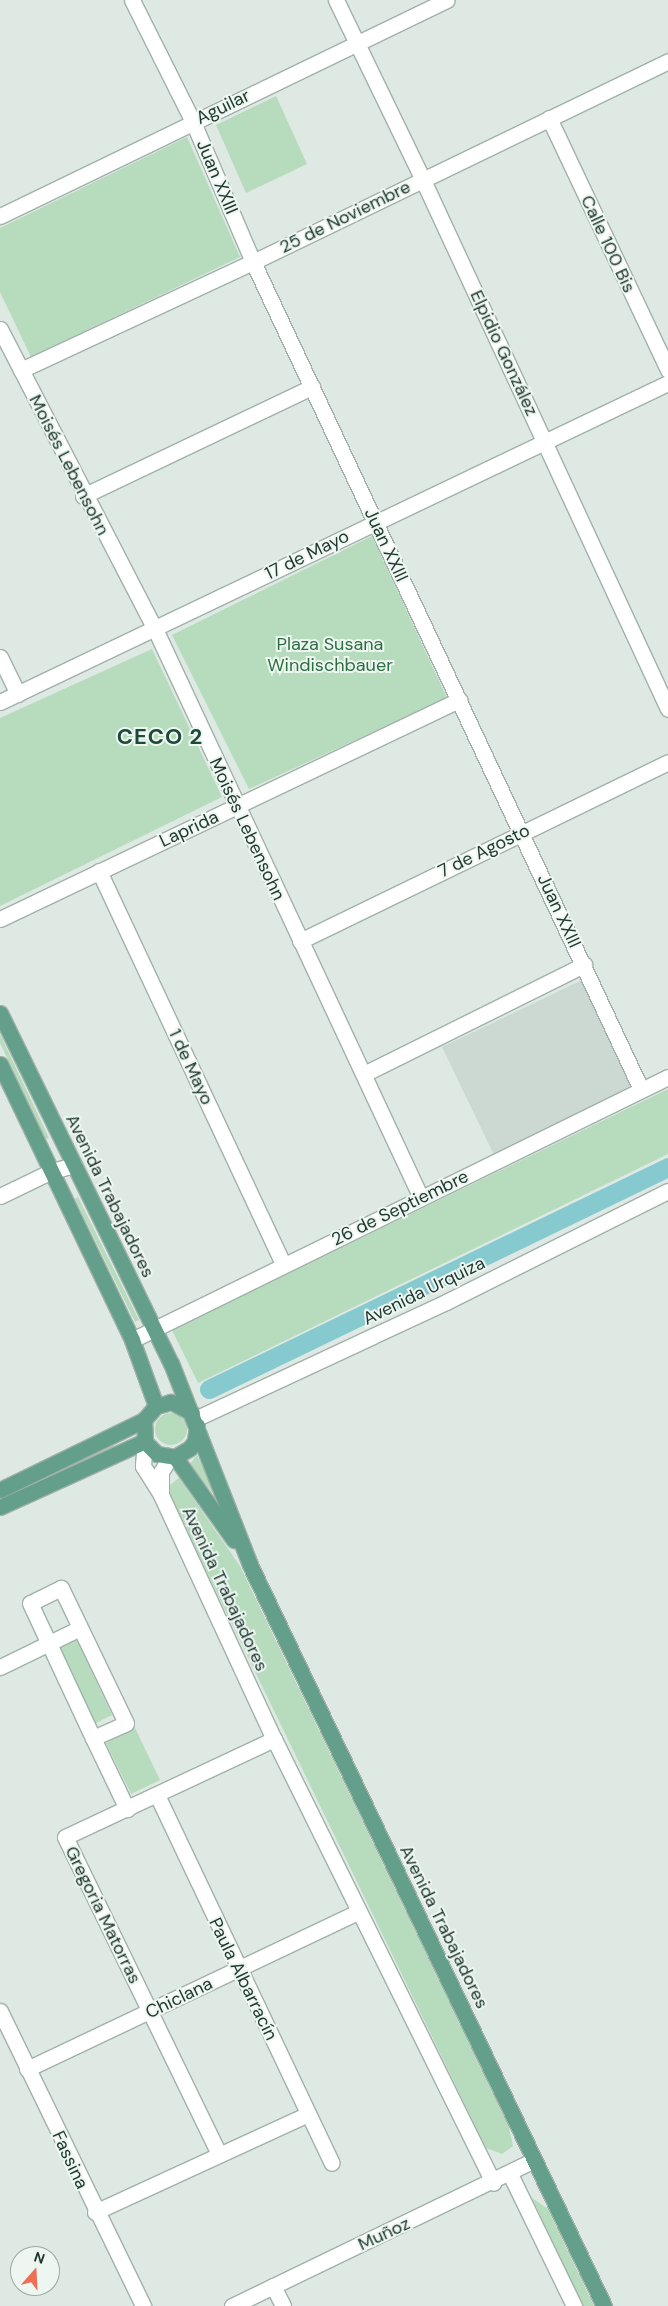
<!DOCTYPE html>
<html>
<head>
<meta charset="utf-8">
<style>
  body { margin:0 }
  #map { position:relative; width:668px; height:2306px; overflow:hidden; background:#dee9e3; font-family:"DM Sans",sans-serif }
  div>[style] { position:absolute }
  .built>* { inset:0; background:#ccd9d2 }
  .green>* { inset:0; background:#b7dbbd }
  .round { border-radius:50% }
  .canal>* { height:19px; margin:-9.5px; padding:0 9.5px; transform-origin:9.5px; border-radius:9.5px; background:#86cacf }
  .roads { filter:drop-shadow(1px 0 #a1b1aa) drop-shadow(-1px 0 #a1b1aa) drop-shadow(0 1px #a1b1aa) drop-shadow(0 -1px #a1b1aa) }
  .minor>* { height:15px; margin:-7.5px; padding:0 7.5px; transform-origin:7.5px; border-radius:7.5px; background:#fff }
  .major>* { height:15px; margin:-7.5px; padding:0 7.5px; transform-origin:7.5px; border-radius:7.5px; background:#639f8a }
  span { translate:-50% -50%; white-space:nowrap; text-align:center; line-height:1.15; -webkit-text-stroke:4px #eef6f2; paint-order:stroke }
  .street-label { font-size:18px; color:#203930 }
  .park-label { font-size:18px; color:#2b6f3f }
  .district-label { font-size:22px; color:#1d4a3b; font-weight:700; letter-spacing:1px }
  .north { position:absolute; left:10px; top:2246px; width:50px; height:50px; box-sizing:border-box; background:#eef6f2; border:1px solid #9caaa4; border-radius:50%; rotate:19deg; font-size:14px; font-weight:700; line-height:20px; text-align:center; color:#203930 }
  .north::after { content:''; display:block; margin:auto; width:18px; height:22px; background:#ef6e56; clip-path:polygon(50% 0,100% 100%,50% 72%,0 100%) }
</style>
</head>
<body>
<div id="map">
  <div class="built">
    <div style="clip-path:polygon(584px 979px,636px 1087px,494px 1155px,442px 1047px)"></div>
  </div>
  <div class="green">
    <div style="clip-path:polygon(276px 96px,307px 164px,246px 193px,216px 125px)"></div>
    <div style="clip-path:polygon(187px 137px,240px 257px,31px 357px,0 292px,0 228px)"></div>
    <div style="clip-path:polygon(372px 536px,447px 698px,249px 789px,172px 635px)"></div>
    <div style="clip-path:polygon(152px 649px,222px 797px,0 906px,0 718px)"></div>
    <div style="clip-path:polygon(0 1034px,49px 1138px,46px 1139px,0 1043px)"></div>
    <div style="clip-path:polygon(668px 1089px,668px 1154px,198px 1383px,172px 1330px)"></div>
    <div style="clip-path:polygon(78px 1197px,139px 1320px,135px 1322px,75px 1199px)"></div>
    <div class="round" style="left:155px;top:1413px;width:32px;height:32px"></div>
    <div style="clip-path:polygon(112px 1443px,114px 1447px,0 1502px,0 1497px)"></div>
    <div style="clip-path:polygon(197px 1455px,218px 1499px,189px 1465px)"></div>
    <div style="clip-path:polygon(179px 1478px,240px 1566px,508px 2123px,513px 2146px,502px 2154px,486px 2148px,166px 1488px)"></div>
    <div style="clip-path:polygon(76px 1638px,112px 1715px,94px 1724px,58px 1647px)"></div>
    <div style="clip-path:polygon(135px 1728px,160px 1780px,131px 1794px,106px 1743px)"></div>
    <div style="clip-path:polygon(532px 2198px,548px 2209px,594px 2306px,583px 2306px)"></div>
  </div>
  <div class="canal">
    <div style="left:209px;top:1389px;width:510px;rotate:-25.81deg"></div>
  </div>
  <div class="roads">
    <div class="minor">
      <div style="left:132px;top:0;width:136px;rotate:63.4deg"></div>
      <div style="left:193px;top:122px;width:152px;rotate:66.8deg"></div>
      <div style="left:253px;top:262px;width:913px;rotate:64.87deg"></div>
      <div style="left:336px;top:0;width:198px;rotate:64.2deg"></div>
      <div style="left:422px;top:178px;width:585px;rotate:65.14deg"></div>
      <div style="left:549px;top:118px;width:279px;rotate:64.7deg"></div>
      <div style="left:0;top:216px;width:496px;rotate:-25.8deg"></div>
      <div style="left:0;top:329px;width:338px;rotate:62.7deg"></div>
      <div style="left:155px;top:629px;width:628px;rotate:64.94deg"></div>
      <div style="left:21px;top:370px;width:256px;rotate:-25deg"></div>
      <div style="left:253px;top:262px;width:461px;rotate:-25.8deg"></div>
      <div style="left:83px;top:496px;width:254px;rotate:-25.5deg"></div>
      <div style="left:0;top:657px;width:41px;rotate:64.1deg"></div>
      <div style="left:0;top:702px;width:740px;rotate:-25.53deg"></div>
      <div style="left:99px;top:871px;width:434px;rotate:64.9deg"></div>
      <div style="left:0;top:919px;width:509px;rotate:-25.51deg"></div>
      <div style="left:300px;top:941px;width:409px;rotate:-25.9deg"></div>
      <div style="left:364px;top:1074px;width:246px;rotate:-26.4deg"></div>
      <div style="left:0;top:1196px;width:58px;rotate:-25.7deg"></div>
      <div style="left:52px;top:1171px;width:23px;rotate:-15deg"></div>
      <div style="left:132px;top:1340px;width:597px;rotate:-26.14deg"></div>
      <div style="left:195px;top:1419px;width:277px;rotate:-25deg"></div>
      <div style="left:446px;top:1302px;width:248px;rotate:-26.6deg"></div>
      <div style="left:145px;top:1442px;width:24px;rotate:95deg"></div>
      <div style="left:143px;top:1466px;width:34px;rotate:58deg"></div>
      <div style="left:161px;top:1495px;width:269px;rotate:65.2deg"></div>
      <div style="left:274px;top:1739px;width:495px;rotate:63.7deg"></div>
      <div style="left:161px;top:1495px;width:23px;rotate:-90deg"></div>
      <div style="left:161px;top:1472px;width:17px;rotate:-59deg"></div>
      <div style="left:0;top:1667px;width:89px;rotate:-26deg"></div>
      <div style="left:93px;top:1738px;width:36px;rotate:-24deg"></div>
      <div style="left:126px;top:1723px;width:150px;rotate:-115.7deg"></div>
      <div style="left:61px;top:1588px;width:34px;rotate:154deg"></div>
      <div style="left:30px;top:1603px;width:149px;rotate:65deg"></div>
      <div style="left:93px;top:1738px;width:79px;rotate:64.4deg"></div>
      <div style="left:157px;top:1795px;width:407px;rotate:64.6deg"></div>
      <div style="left:0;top:2011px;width:328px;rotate:64.1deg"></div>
      <div style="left:27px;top:2069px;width:366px;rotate:-25.4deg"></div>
      <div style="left:219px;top:2154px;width:352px;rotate:-115.9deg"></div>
      <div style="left:65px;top:1837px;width:231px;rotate:-25.1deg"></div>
      <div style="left:510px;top:2174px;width:147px;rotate:64.1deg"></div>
      <div style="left:95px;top:2212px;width:234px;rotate:-24.7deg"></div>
      <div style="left:273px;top:2286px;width:22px;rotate:63deg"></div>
      <div style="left:232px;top:2306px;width:335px;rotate:-25.8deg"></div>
    </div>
    <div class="major">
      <div style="left:0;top:1013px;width:390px;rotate:64deg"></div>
      <div style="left:171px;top:1363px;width:217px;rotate:68.6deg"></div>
      <div style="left:250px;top:1565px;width:821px;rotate:64.46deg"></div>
      <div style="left:0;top:1064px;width:306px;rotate:64.4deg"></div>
      <div style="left:132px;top:1340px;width:70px;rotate:70deg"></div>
      <div style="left:192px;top:1413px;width:24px;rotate:-152deg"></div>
      <div style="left:171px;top:1402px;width:16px;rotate:165deg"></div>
      <div style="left:156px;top:1406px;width:18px;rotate:131deg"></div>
      <div style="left:144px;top:1420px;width:22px;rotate:87deg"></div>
      <div style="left:145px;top:1442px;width:17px;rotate:45deg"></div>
      <div style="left:157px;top:1454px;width:18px;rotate:9deg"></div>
      <div style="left:175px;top:1457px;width:17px;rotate:-31deg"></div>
      <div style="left:190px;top:1448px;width:9px;rotate:-54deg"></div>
      <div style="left:195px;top:1441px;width:16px;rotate:-83deg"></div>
      <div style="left:175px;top:1457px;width:102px;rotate:54.6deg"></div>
      <div style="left:0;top:1490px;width:160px;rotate:-25.9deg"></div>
      <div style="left:0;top:1507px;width:159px;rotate:-24.5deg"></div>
    </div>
  </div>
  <div class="street-label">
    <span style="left:223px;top:107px;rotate:-26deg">Aguilar</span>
    <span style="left:217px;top:177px;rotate:67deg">Juan XXIII</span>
    <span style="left:345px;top:217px;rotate:-26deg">25 de Noviembre</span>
    <span style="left:608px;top:244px;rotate:65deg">Calle 100 Bis</span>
    <span style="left:504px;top:353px;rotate:65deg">Elpidio González</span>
    <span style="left:69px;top:465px;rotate:63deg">Moisés Lebensohn</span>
    <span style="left:386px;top:545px;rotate:65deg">Juan XXIII</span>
    <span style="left:307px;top:555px;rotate:-26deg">17 de Mayo</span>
    <span style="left:189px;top:829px;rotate:-25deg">Laprida</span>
    <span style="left:247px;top:829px;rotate:65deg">Moisés Lebensohn</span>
    <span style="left:484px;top:851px;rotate:-26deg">7 de Agosto</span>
    <span style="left:559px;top:911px;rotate:65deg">Juan XXIII</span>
    <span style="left:191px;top:1067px;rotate:65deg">1 de Mayo</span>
    <span style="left:110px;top:1196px;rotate:64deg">Avenida Trabajadores</span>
    <span style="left:400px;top:1208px;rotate:-26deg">26 de Septiembre</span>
    <span style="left:424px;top:1291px;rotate:-26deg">Avenida Urquiza</span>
    <span style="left:225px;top:1589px;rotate:65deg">Avenida Trabajadores</span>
    <span style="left:103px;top:1915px;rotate:64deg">Gregoria Matorras</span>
    <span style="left:444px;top:1927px;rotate:64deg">Avenida Trabajadores</span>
    <span style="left:243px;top:1979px;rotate:64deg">Paula Albarracín</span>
    <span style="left:179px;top:1998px;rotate:-26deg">Chiclana</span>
    <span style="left:70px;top:2160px;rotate:65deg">Fassina</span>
    <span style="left:384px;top:2234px;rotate:-25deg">Muñoz</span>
  </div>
  <div class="park-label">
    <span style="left:330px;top:655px">Plaza Susana<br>Windischbauer</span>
  </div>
  <div class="district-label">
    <span style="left:160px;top:737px">CECO 2</span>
  </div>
  <div class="north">N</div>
</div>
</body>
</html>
